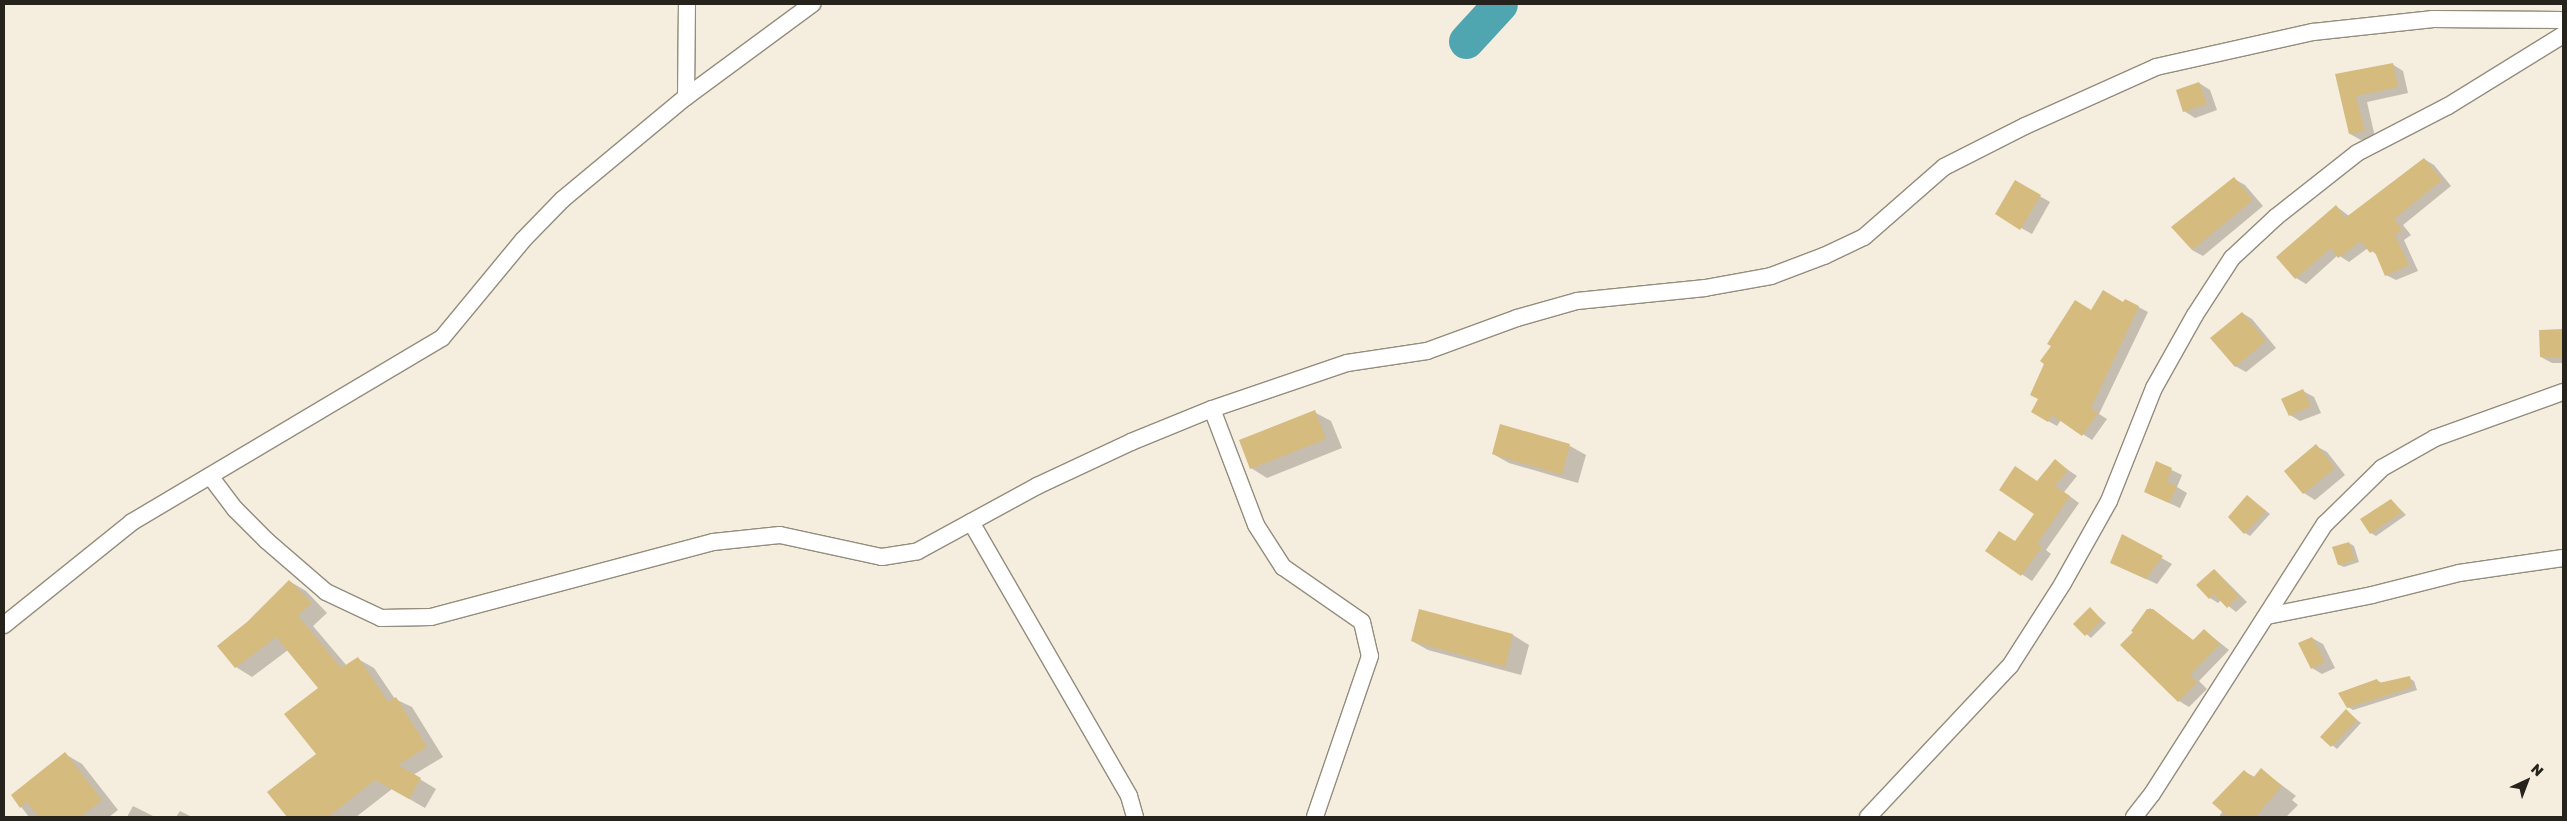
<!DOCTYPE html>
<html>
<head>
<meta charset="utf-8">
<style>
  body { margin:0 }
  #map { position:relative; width:2567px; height:821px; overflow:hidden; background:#f5eddd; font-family:"Golos Text",sans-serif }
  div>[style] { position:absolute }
  .shadow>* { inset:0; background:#0003 }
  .river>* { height:35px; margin:-17.5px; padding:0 17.5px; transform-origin:17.5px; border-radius:17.5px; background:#4fa5b0 }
  .building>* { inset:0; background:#d6bb7f }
  .roads { filter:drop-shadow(1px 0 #938d7e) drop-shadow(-1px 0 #938d7e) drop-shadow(0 1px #938d7e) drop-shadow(0 -1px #938d7e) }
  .street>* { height:16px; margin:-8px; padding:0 8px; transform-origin:8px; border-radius:8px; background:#fff }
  span { translate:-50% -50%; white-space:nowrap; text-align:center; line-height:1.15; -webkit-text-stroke:4.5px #f5eddd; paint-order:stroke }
  .frame { position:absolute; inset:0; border:5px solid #26231d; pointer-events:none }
  .north { position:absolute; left:2502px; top:756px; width:50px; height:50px; -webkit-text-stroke:4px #f5eddd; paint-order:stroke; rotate:43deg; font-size:14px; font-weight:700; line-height:20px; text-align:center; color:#26231d }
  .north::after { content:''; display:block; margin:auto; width:18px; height:22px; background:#26231d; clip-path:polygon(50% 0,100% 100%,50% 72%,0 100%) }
</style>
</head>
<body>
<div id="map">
  <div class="shadow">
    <div style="clip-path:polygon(2392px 64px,2403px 71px,2408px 93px,2367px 102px,2375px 137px,2361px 140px,2350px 134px,2337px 75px)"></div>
    <div style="clip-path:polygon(2199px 83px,2210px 90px,2217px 110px,2195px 118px,2184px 111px)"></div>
    <div style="clip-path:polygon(2424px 159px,2434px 165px,2451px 186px,2403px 225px,2411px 235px,2404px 240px,2418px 271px,2396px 280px,2386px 275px,2377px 255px,2368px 248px,2349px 262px,2338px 255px,2306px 284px,2296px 278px,2278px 257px,2336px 206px,2349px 216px)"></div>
    <div style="clip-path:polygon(2234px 179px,2245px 185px,2263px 206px,2203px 256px,2192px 250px)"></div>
    <div style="clip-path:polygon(2015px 182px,2050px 202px,2032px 234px,1996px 214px)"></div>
    <div style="clip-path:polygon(2125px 300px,2148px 312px,2099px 414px,2107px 419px,2092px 440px,2061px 420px,2057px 426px,2032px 412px,2091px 311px,2123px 304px)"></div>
    <div style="clip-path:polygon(2242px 313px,2252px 319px,2276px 348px,2246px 372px,2235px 366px)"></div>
    <div style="clip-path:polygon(2540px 331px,2563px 331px,2563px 363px,2552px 363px,2541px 357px)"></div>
    <div style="clip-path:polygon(2303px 391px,2314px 397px,2321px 413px,2300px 421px,2290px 415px)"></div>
    <div style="clip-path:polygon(1314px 412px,1331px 421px,1342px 448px,1267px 478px,1251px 468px)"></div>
    <div style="clip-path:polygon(1570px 446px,1586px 455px,1578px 483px,1509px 463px,1493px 454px)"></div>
    <div style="clip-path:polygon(2316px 446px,2327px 452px,2345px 475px,2315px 500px,2304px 493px,2285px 471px)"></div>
    <div style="clip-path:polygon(2055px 461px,2077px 476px,2064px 492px,2079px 503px,2046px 550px,2051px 554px,2032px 581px,1987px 551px,2015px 542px,2036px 514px,2038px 482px)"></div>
    <div style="clip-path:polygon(2157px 463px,2182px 475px,2177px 487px,2187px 493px,2180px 508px,2145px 492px)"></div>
    <div style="clip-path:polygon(2247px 496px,2270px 514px,2250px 536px,2245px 533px)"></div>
    <div style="clip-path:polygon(2391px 500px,2406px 515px,2376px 536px,2371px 533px)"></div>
    <div style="clip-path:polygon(2123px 536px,2172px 564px,2157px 584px,2122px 568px)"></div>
    <div style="clip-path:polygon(2349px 543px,2354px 546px,2359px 562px,2344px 567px,2339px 565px)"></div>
    <div style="clip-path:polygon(2215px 570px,2247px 602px,2236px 612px,2221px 600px,2218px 603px,2210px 598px)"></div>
    <div style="clip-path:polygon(289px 581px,306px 591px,327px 613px,313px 626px,347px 666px,358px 659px,374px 668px,395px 699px,412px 707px,443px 757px,413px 775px,436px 789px,425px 808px,392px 789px,356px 817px,288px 817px,269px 792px,318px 754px,319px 688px,288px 650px,252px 677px,236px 667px,219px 646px,248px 623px)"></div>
    <div style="clip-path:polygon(2150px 608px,2194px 641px,2204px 630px,2229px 650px,2199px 681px,2207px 689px,2189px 707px,2179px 701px,2133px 630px)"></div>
    <div style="clip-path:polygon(2090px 609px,2106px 623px,2091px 638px,2075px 624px)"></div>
    <div style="clip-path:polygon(1513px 635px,1529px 645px,1521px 675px,1428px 650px,1412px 641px)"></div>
    <div style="clip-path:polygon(2312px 638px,2323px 644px,2335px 668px,2322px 674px,2312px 668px)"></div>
    <div style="clip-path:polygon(2409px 678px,2414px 681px,2417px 690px,2353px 710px,2348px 707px,2377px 680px,2383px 684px)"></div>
    <div style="clip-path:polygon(2346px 711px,2361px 723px,2337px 749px,2322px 737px)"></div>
    <div style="clip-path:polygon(65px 754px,82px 764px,118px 810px,109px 817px,29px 817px,12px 795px)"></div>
    <div style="clip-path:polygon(2262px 770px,2296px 796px,2292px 800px,2298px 805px,2286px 817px,2219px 817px,2245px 772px,2255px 777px)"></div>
    <div style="clip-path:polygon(133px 806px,155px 817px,127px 817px)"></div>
    <div style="clip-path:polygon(180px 811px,192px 817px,176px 817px)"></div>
  </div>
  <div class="river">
    <div style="left:1466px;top:41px;width:50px;rotate:-47.4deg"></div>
  </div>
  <div class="building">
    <div style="clip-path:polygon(2393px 63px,2398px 87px,2356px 96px,2365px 131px,2349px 134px,2335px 74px)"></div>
    <div style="clip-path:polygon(2199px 82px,2207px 104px,2183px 112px,2176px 90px)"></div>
    <div style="clip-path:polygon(2424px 158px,2442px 180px,2394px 219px,2402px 230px,2395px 235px,2409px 265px,2385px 276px,2374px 250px,2370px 253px,2361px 241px,2338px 258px,2331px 248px,2295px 279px,2276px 257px,2336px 205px,2345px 218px)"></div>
    <div style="clip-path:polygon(2234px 177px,2253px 200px,2192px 250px,2171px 227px)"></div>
    <div style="clip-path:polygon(2015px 180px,2041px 195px,2020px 230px,1995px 214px)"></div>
    <div style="clip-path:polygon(2103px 290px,2123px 302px,2125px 299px,2139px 306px,2091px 408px,2098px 413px,2082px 436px,2052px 415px,2048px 422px,2031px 412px,2038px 399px,2030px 395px,2044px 364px,2040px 361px,2051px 346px,2047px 344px,2075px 300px,2091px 310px)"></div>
    <div style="clip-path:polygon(2242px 312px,2266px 341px,2235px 367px,2210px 338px)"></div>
    <div style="clip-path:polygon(2563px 329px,2563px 357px,2540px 357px,2539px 330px)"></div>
    <div style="clip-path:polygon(2303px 389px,2311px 406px,2289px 416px,2281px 399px)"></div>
    <div style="clip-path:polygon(1315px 410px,1326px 439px,1250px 469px,1239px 440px)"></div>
    <div style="clip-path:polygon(1500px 424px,1570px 444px,1562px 475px,1492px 454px)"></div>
    <div style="clip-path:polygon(2316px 444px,2335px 468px,2303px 494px,2284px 471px)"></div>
    <div style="clip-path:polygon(2055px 459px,2068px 470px,2055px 486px,2070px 496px,2037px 544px,2042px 547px,2021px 576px,1985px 551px,1999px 531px,2015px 541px,2034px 514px,1999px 490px,2015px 466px,2037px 481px)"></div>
    <div style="clip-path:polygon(2156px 461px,2172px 468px,2167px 482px,2177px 486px,2169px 503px,2144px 492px)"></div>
    <div style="clip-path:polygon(2247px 495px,2266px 511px,2244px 534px,2228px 517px)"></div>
    <div style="clip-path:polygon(2391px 499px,2402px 512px,2370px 534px,2360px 519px)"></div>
    <div style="clip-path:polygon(2122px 534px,2163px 556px,2146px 579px,2110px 563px)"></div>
    <div style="clip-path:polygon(2349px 542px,2355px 560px,2338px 565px,2332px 547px)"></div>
    <div style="clip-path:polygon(2214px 569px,2239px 596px,2227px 608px,2214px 594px,2209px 599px,2196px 585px)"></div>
    <div style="clip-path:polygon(289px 580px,312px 603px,298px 616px,341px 668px,358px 657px,388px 702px,396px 697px,427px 747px,398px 765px,421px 778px,409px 799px,375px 780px,328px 817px,287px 817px,267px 792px,316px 754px,284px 714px,318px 688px,276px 637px,235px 668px,217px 646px,247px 622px)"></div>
    <div style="clip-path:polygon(2090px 607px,2102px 620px,2085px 636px,2073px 624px)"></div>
    <div style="clip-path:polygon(1419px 609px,1513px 634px,1505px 667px,1411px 641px)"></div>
    <div style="clip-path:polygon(2147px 609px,2153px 609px,2193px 640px,2204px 629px,2220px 644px,2190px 675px,2197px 682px,2178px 702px,2120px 645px,2133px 632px,2131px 631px)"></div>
    <div style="clip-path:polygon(2312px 637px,2325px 662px,2311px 669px,2298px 643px)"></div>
    <div style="clip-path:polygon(2410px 676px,2412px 687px,2347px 708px,2338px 693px,2377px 679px,2379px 683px)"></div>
    <div style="clip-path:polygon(2346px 709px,2357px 720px,2331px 747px,2320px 737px)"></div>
    <div style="clip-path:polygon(65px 752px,102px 800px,80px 817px,39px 817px,27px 802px,20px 808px,11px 795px)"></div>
    <div style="clip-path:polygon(2261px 768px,2282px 786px,2255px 817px,2228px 817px,2212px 803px,2244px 770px,2253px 778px)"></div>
  </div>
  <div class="roads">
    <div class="street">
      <div style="left:686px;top:97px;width:93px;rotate:-89.4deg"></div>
      <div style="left:1212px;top:409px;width:124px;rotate:69.2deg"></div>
      <div style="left:1256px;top:525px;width:50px;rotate:57.3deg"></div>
      <div style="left:1283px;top:567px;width:96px;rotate:34.8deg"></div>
      <div style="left:1362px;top:622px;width:35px;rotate:77deg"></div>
      <div style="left:1370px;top:656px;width:170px;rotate:108.9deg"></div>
      <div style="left:210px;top:476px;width:41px;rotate:52.9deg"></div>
      <div style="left:235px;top:509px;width:45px;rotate:45deg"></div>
      <div style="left:267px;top:541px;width:78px;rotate:40.8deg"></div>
      <div style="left:326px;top:592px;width:61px;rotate:25.3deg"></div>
      <div style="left:381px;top:618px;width:50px;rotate:-1.1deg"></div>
      <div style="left:431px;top:617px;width:292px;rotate:-14.9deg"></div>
      <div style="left:713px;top:542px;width:67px;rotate:-6deg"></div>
      <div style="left:780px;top:535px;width:104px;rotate:12.2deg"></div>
      <div style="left:882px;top:557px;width:36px;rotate:-9deg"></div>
      <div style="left:918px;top:551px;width:136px;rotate:-28.6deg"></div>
      <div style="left:1037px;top:486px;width:104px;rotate:-25.1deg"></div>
      <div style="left:1131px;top:442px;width:87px;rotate:-22.2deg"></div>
      <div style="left:1212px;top:409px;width:143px;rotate:-18.8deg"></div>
      <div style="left:1347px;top:363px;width:81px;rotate:-8.5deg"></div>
      <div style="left:1427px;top:351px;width:96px;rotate:-20.1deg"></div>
      <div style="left:1517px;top:318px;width:62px;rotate:-15.8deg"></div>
      <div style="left:1577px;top:301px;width:129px;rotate:-5.8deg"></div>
      <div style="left:1705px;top:288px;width:67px;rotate:-10.3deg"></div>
      <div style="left:1771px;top:276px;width:57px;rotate:-20.7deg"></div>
      <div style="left:1824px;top:256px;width:44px;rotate:-25.4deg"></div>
      <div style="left:1864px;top:237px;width:106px;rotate:-41.2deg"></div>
      <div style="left:1944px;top:167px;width:91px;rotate:-26.8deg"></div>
      <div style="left:2025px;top:126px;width:144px;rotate:-24.2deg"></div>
      <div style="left:2156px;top:67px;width:161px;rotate:-12.6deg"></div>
      <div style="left:2313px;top:32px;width:121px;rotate:-6.2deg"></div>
      <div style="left:2433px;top:19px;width:130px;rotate:0.4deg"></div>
      <div style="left:971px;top:522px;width:316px;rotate:60deg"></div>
      <div style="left:1129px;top:796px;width:22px;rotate:74deg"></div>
      <div style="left:2267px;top:616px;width:107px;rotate:-11.3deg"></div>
      <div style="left:2372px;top:595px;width:90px;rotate:-14.2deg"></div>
      <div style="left:2459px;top:573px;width:105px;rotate:-8.2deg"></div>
      <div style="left:4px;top:625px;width:164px;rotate:-38.8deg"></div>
      <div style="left:132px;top:522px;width:360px;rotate:-30.7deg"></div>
      <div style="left:442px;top:338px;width:127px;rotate:-50.4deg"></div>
      <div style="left:523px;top:240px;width:57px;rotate:-45.7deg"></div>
      <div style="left:563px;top:199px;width:160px;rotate:-39.7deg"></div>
      <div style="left:686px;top:97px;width:157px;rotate:-36.4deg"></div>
      <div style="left:1868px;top:817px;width:207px;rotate:-46.8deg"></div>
      <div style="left:2010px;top:666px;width:98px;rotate:-57.4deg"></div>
      <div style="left:2063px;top:583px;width:94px;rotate:-60.7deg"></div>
      <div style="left:2109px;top:501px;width:122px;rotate:-68.3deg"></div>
      <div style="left:2154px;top:388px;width:84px;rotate:-60.7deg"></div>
      <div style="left:2195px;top:315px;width:68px;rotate:-57deg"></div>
      <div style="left:2232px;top:258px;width:60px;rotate:-43deg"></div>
      <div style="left:2276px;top:217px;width:103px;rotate:-38.3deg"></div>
      <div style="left:2357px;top:153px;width:102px;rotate:-27.3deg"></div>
      <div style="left:2448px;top:106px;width:135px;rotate:-31.7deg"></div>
      <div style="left:2134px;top:817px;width:29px;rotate:-52deg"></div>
      <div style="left:2152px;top:794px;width:321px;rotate:-57.4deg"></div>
      <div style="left:2325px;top:524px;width:80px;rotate:-44.5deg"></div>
      <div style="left:2382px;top:468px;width:61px;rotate:-29.5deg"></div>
      <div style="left:2435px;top:438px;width:136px;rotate:-19.8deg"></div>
    </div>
  </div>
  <div class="frame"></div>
  <div class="north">N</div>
</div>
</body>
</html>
